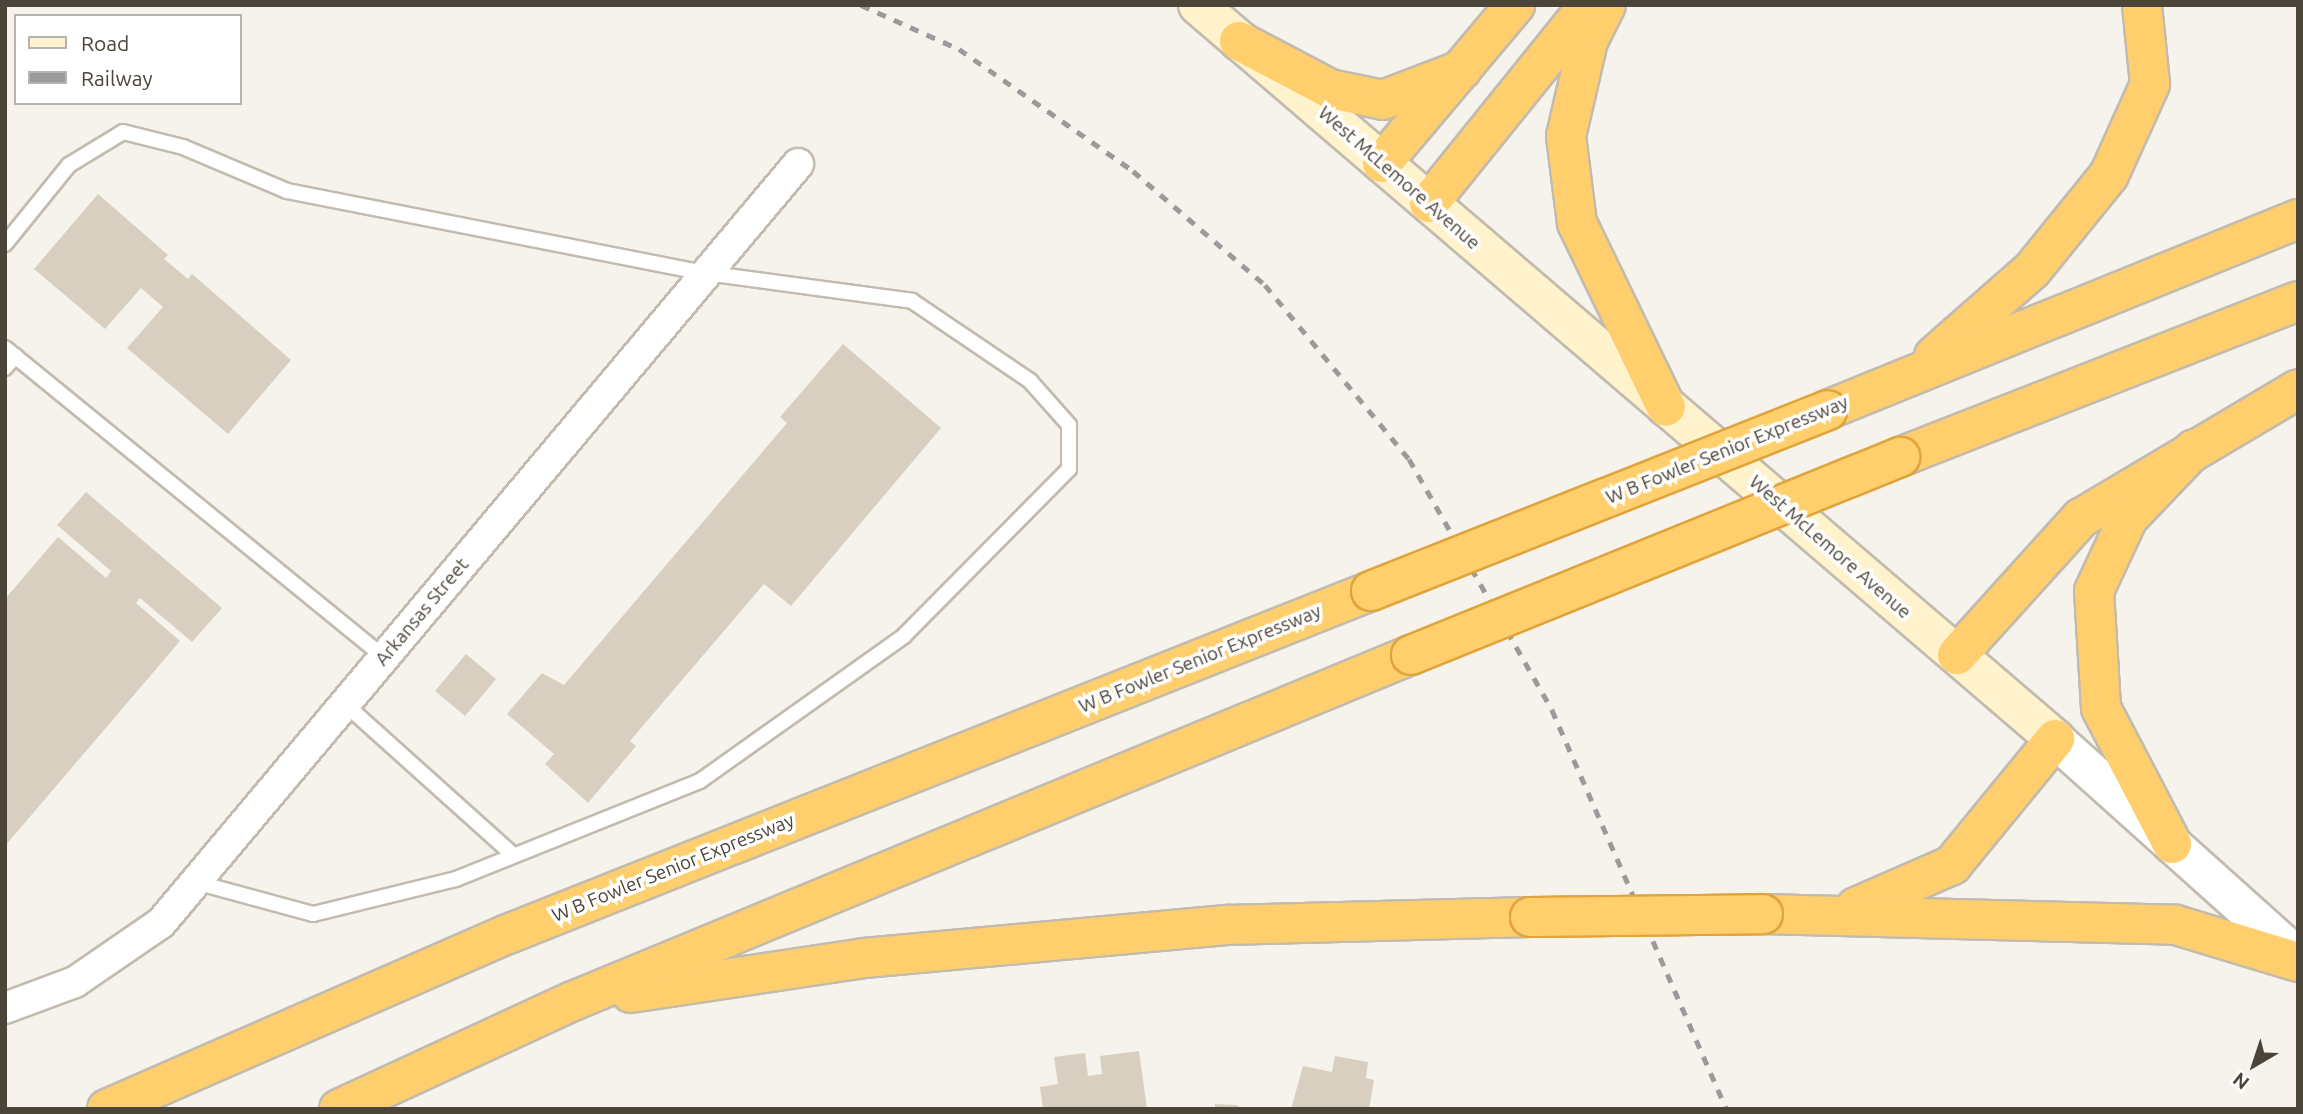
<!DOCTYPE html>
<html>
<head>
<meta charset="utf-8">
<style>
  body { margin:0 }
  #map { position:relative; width:2303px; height:1114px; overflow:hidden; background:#f6f3ec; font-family:Ubuntu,sans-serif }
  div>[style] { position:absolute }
  .building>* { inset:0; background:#d8cfc1 }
  .roads { filter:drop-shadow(2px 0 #c2bbae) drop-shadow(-2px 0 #c2bbae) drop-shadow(0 2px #c2bbae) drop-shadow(0 -2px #c2bbae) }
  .service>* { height:14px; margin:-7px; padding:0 7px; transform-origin:7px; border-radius:7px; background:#fff }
  .minor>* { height:30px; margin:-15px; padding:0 15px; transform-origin:15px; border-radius:15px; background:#fff }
  .tertiary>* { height:37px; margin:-18.5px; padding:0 18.5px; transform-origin:18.5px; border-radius:18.5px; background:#fff }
  .secondary>* { height:38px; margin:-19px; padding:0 19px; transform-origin:19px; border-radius:19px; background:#fff3cd }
  .motorway>* { height:38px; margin:-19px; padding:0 19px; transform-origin:19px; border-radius:19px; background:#ffcf6e }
  .rail>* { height:5px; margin-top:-2.5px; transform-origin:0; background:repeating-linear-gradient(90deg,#9a9a9a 0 9px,transparent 0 18px) }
  .bridges { filter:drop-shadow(2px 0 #e0a43c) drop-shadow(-2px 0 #e0a43c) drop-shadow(0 2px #e0a43c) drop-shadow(0 -2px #e0a43c) }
  .motorway-bridge>* { height:38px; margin:-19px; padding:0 19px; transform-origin:19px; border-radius:19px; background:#ffcf6e }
  span { translate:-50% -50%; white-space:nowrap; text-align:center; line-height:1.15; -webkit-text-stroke:7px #fff; paint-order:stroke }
  .street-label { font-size:19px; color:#4b4439 }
  .frame { position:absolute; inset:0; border:7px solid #4b4439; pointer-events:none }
  .legend { position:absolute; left:14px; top:14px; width:228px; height:91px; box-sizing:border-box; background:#fff; border:2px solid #b7b4b0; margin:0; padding:9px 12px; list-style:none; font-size:21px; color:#4b4439 }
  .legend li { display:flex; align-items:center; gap:14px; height:35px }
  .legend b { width:35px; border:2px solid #b7b4b0 }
  .north { position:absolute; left:2219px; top:1030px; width:70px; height:70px; -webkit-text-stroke:5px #fff; paint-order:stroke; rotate:219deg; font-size:19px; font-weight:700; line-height:28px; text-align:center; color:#4b4439 }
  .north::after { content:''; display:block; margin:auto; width:24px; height:32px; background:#4b4439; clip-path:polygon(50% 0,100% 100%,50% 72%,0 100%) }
</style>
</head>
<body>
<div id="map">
  <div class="building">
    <div style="clip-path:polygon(98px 194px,168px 255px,164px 259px,188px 279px,192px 274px,291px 360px,228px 434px,127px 348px,163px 307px,141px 288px,105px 329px,34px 269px)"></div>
    <div style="clip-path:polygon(843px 344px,941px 428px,791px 606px,764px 584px,630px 741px,636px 746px,588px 803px,545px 764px,554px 754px,507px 714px,542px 673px,564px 685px,787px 423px,780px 417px)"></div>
    <div style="clip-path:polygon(86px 492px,222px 608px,192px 642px,140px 598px,136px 603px,180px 641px,5px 846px,5px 599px,58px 537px,106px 578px,111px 571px,57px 525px)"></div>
    <div style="clip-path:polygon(466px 654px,496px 679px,465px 716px,435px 691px)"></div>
    <div style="clip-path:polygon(1139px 1051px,1147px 1109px,1043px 1109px,1040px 1087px,1058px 1084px,1054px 1057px,1085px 1053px,1088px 1076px,1102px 1074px,1100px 1056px)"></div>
    <div style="clip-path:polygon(1335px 1056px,1368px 1062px,1366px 1078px,1374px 1080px,1369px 1109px,1291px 1109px,1303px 1066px,1332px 1072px)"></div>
    <div style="clip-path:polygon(1215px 1104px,1237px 1105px,1242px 1109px,1215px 1109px)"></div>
  </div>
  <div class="roads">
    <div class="service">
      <div style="left:5px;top:244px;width:102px;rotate:-51deg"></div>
      <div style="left:69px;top:165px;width:63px;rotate:-31.4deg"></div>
      <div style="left:123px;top:132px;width:62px;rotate:14deg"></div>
      <div style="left:183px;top:147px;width:113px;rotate:22.9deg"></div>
      <div style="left:287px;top:191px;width:427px;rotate:11.1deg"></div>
      <div style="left:706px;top:273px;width:208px;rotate:7.7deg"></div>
      <div style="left:912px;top:301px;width:143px;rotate:34.1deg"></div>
      <div style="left:1030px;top:381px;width:59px;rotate:48.4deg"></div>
      <div style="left:1069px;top:425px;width:44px;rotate:90deg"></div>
      <div style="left:1069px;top:469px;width:235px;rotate:134.7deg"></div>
      <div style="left:904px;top:636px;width:250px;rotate:144.6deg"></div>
      <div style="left:700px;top:781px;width:263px;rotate:158.1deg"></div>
      <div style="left:456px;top:879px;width:147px;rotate:166.2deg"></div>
      <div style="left:313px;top:914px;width:122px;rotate:-164.8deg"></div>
      <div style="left:5px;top:348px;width:489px;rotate:39.2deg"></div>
      <div style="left:5px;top:368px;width:16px;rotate:-50deg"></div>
      <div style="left:345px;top:704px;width:226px;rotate:41.9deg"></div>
    </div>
    <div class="minor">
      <div style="left:5px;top:1008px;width:75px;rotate:-20.4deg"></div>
      <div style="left:75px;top:982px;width:104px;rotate:-34.5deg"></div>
      <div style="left:161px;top:923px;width:991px;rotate:-49.99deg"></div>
    </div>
    <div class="tertiary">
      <div style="left:2055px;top:739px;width:326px;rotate:41.9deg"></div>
    </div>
    <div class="secondary">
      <div style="left:1198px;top:5px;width:1128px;rotate:40.58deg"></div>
    </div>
    <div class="motorway">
      <div style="left:1606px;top:5px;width:40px;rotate:116.6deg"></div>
      <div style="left:1588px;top:41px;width:98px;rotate:103deg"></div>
      <div style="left:1566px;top:136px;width:88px;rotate:82.8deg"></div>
      <div style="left:1577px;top:223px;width:204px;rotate:64.2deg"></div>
      <div style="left:1239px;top:41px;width:103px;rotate:27.8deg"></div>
      <div style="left:1330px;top:89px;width:54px;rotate:11.7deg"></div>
      <div style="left:1383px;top:100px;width:84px;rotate:-21deg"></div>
      <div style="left:1382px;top:163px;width:207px;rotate:-49.9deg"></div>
      <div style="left:1429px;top:203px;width:255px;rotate:-51.1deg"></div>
      <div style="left:1934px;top:356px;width:130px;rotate:-41.3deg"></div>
      <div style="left:2032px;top:270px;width:122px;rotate:-51deg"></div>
      <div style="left:2109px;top:175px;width:100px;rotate:-65.7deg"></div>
      <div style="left:2150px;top:84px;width:79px;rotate:-95.8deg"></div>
      <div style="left:1827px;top:410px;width:508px;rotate:-22.07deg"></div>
      <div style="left:1900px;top:457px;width:427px;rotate:-21.4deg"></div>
      <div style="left:1957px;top:655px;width:185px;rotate:-47.9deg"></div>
      <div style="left:2081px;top:518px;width:252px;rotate:-30.7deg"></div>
      <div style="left:2172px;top:844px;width:153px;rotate:-117.6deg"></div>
      <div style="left:2101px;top:708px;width:117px;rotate:-93.4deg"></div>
      <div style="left:2094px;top:591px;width:81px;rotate:-65deg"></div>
      <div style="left:2128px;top:518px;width:95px;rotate:-46.3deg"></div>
      <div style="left:1856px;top:907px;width:105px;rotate:-23.6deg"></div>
      <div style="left:1952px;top:865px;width:163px;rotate:-50.7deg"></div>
      <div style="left:1763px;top:914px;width:413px;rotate:1.5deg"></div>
      <div style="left:2176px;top:925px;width:127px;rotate:16.9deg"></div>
      <div style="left:631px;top:993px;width:236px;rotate:-8.5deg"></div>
      <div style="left:864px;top:958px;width:364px;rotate:-5.2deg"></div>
      <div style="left:1226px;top:925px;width:304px;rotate:-1.5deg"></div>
      <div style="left:107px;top:1109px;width:438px;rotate:-23.6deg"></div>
      <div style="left:508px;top:934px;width:929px;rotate:-21.68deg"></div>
      <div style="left:339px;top:1109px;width:258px;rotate:-24.8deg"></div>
      <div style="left:573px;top:1001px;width:907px;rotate:-22.44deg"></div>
    </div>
  </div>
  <div class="rail">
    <div style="left:861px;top:5px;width:107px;rotate:24.2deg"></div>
    <div style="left:959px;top:49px;width:213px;rotate:35deg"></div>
    <div style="left:1133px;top:171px;width:174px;rotate:40.8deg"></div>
    <div style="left:1265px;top:285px;width:226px;rotate:50.4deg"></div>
    <div style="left:1409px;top:459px;width:289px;rotate:60.3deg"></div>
    <div style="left:1552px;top:710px;width:435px;rotate:66.4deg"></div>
  </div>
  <div class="bridges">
    <div class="motorway-bridge">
      <div style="left:1371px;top:591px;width:491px;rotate:-21.6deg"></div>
      <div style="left:1411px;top:655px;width:528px;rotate:-22.04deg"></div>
      <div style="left:1530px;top:917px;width:233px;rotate:-0.7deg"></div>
    </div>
  </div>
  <div class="street-label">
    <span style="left:1399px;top:178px;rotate:41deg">West McLemore Avenue</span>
    <span style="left:1727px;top:450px;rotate:-22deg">W B Fowler Senior Expressway</span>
    <span style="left:1830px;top:547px;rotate:41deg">West McLemore Avenue</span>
    <span style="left:422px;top:612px;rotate:-50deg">Arkansas Street</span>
    <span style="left:1200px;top:659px;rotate:-22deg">W B Fowler Senior Expressway</span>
    <span style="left:673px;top:868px;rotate:-22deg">W B Fowler Senior Expressway</span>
  </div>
  <div class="frame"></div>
  <ul class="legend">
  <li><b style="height:9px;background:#fff3cd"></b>Road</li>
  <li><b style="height:9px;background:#9a9a9a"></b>Railway</li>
  </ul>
  <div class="north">N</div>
</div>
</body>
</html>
